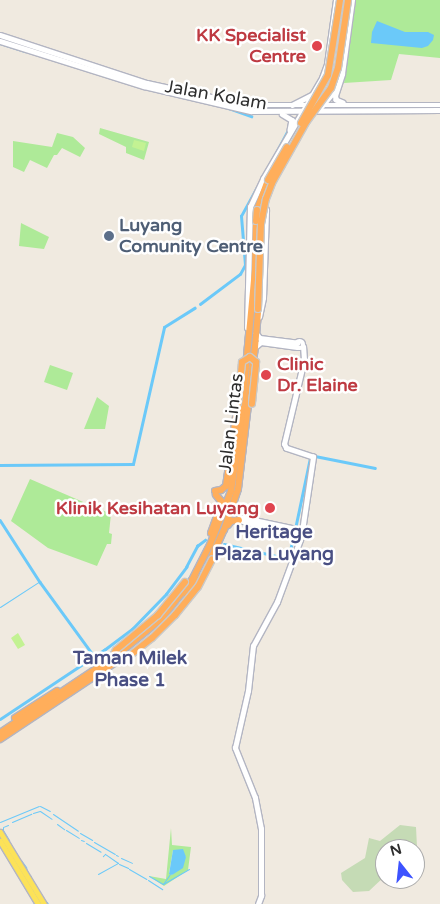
<!DOCTYPE html>
<html>
<head>
<meta charset="utf-8">
<style>
  body { margin:0 }
  #map { position:relative; width:440px; height:904px; overflow:hidden; background:#f0eae0; font-family:"Varela Round",sans-serif }
  div>[style] { position:absolute }
  .green>* { inset:0; background:#aeea98 }
  .cemetery>* { inset:0; background:#c5dbb5 }
  .pitch>* { inset:0; background:#c3f293 }
  .water>* { inset:0; background:#6bc9f9 }
  .stream>* { height:1px; margin:-0.5px; padding:0 0.5px; transform-origin:0.5px; border-radius:0.5px; background:#6bc9f9 }
  .canal>* { height:2.5px; margin:-1.25px; padding:0 1.25px; transform-origin:1.25px; border-radius:1.25px; background:#6bc9f9 }
  .roads { filter:drop-shadow(1px 0 #b3b5c2) drop-shadow(-1px 0 #b3b5c2) drop-shadow(0 1px #b3b5c2) drop-shadow(0 -1px #b3b5c2) }
  .secondary>* { height:4.5px; margin:-2.25px; padding:0 2.25px; transform-origin:2.25px; border-radius:2.25px; background:#fff }
  .secondary>.ring { margin:-2.25px; padding:0; box-sizing:content-box; background:none; border:4.5px solid #fff; border-radius:50% }
  .primary>* { height:5px; margin:-2.5px; padding:0 2.5px; transform-origin:2.5px; border-radius:2.5px; background:#fce258 }
  .highway>* { height:6px; margin:-3px; padding:0 3px; transform-origin:3px; border-radius:3px; background:#ffae5b }
  .bridges { filter:drop-shadow(1px 0 #c9c9c9) drop-shadow(-1px 0 #c9c9c9) drop-shadow(0 1px #c9c9c9) drop-shadow(0 -1px #c9c9c9) }
  .highway-bridge>* { height:6px; margin:-3px; padding:0 3px; transform-origin:3px; border-radius:3px; background:#ffae5b }
  .dots>* { width:14px; height:14px; translate:-50% -50%; box-sizing:border-box; border:2px solid #fff; border-radius:50% }
  span { translate:-50% -50%; white-space:nowrap; text-align:center; line-height:1.15; -webkit-text-stroke:5px #fff; paint-order:stroke }
  .health-label { font-size:18px; color:#be3a42; font-weight:700 }
  .right { translate:-100% -50%; text-align:right }
  .left { translate:0 -50%; text-align:left }
  .street-label { font-size:18px; color:#2e2e2e }
  .service-label { font-size:18px; color:#4e5e75; font-weight:700 }
  .neighbourhood-label { font-size:19px; color:#494f83; font-weight:700 }
  .north { position:absolute; left:375px; top:839px; width:50px; height:50px; box-sizing:border-box; background:#fff; border:1px solid #ababab; border-radius:50%; rotate:344deg; font-size:14px; font-weight:700; line-height:20px; text-align:center; color:#2e2e2e }
  .north::after { content:''; display:block; margin:auto; width:18px; height:22px; background:#3d53ff; clip-path:polygon(50% 0,100% 100%,50% 72%,0 100%) }
</style>
</head>
<body>
<div id="map">
  <div class="green">
    <div style="clip-path:polygon(356px 0,440px 0,440px 58px,399px 54px,391px 80px,344px 83px)"></div>
    <div style="clip-path:polygon(100px 128px,149px 142px,144px 160px,126px 153px,126px 147px,99px 134px)"></div>
    <div style="clip-path:polygon(57px 133px,73px 137px,85px 148px,80px 157px,62px 148px,57px 155px,54px 155px,47px 168px,30px 160px,24px 172px,13px 167px,13px 141px,52px 147px)"></div>
    <div style="clip-path:polygon(21px 223px,49px 237px,44px 249px,19px 246px)"></div>
    <div style="clip-path:polygon(50px 365px,73px 373px,67px 390px,44px 382px)"></div>
    <div style="clip-path:polygon(97px 397px,109px 406px,105px 429px,84px 429px)"></div>
    <div style="clip-path:polygon(30px 479px,111px 514px,109px 533px,112px 534px,111px 544px,107px 544px,97px 566px,48px 548px,11px 521px)"></div>
    <div style="clip-path:polygon(evenodd,171px 828px,172px 845px,191px 847px,188px 870px,164px 886px,149px 876px,166px 879px,171px 828px,173px 850px,180px 850px,186px 857px,172px 875px,169px 873px,173px 850px)"></div>
  </div>
  <div class="cemetery">
    <div style="clip-path:polygon(400px 825px,416px 827px,417px 847px,385px 849px,385px 876px,369px 891px,353px 892px,342px 880px,341px 873px,365px 858px,369px 838px,380px 841px)"></div>
  </div>
  <div class="pitch">
    <div style="clip-path:polygon(134px 140px,146px 143px,144px 151px,132px 147px)"></div>
    <div style="clip-path:polygon(18px 633px,25px 645px,18px 649px,11px 638px)"></div>
  </div>
  <div class="water">
    <div style="clip-path:polygon(377px 21px,405px 32px,428px 32px,434px 35px,433px 40px,428px 46px,422px 48px,371px 43px,372px 32px)"></div>
    <div style="clip-path:polygon(183px 849px,186px 857px,183px 868px,172px 875px,169px 874px,173px 850px)"></div>
  </div>
  <div class="stream">
    <div style="left:0;top:607px;width:48px;rotate:-33deg"></div>
    <div style="left:40px;top:806px;width:11px;rotate:27deg"></div>
    <div style="left:33px;top:813px;width:7px;rotate:-16deg"></div>
    <div style="left:40px;top:811px;width:14px;rotate:34deg"></div>
    <div style="left:53px;top:814px;width:30px;rotate:34deg"></div>
    <div style="left:0;top:822px;width:42px;rotate:-22.3deg"></div>
    <div style="left:12px;top:822px;width:21px;rotate:-23deg"></div>
    <div style="left:57px;top:824px;width:9px;rotate:36deg"></div>
    <div style="left:8px;top:825px;width:5px;rotate:158deg"></div>
    <div style="left:3px;top:827px;width:3px;rotate:90deg"></div>
    <div style="left:3px;top:830px;width:12px;rotate:59deg"></div>
    <div style="left:66px;top:830px;width:15px;rotate:32deg"></div>
    <div style="left:80px;top:833px;width:14px;rotate:30deg"></div>
    <div style="left:81px;top:840px;width:3px;rotate:18deg"></div>
    <div style="left:94px;top:842px;width:24px;rotate:30deg"></div>
    <div style="left:86px;top:843px;width:17px;rotate:31deg"></div>
    <div style="left:116px;top:855px;width:2px;rotate:27deg"></div>
    <div style="left:121px;top:858px;width:12px;rotate:24deg"></div>
    <div style="left:21px;top:860px;width:9px;rotate:54deg"></div>
    <div style="left:119px;top:864px;width:10px;rotate:24deg"></div>
    <div style="left:26px;top:868px;width:1px;rotate:45deg"></div>
    <div style="left:129px;top:869px;width:20px;rotate:30deg"></div>
    <div style="left:98px;top:874px;width:23px;rotate:-29deg"></div>
    <div style="left:118px;top:863px;width:16px;rotate:-145deg"></div>
    <div style="left:105px;top:854px;width:3px;rotate:135deg"></div>
    <div style="left:30px;top:875px;width:2px;rotate:63deg"></div>
    <div style="left:149px;top:876px;width:16px;rotate:30deg"></div>
    <div style="left:163px;top:884px;width:30px;rotate:-30deg"></div>
    <div style="left:148px;top:880px;width:17px;rotate:33deg"></div>
    <div style="left:163px;top:884px;width:12px;rotate:-55deg"></div>
    <div style="left:47px;top:902px;width:2px;rotate:63deg"></div>
  </div>
  <div class="canal">
    <div style="left:0;top:43px;width:26px;rotate:18deg"></div>
    <div style="left:226px;top:107px;width:27px;rotate:20deg"></div>
    <div style="left:271px;top:162px;width:38px;rotate:-62deg"></div>
    <div style="left:200px;top:304px;width:50px;rotate:-36.9deg"></div>
    <div style="left:240px;top:274px;width:10px;rotate:-61deg"></div>
    <div style="left:245px;top:265px;width:49px;rotate:-94.7deg"></div>
    <div style="left:241px;top:216px;width:33px;rotate:-61deg"></div>
    <div style="left:315px;top:456px;width:61px;rotate:11.3deg"></div>
    <div style="left:0;top:465px;width:133px;rotate:-0.4deg"></div>
    <div style="left:133px;top:464px;width:140px;rotate:-77.2deg"></div>
    <div style="left:164px;top:327px;width:36px;rotate:-32deg"></div>
    <div style="left:0;top:520px;width:74px;rotate:57.2deg"></div>
    <div style="left:40px;top:582px;width:92px;rotate:53.9deg"></div>
    <div style="left:295px;top:529px;width:73px;rotate:-78.1deg"></div>
    <div style="left:224px;top:544px;width:63px;rotate:12.9deg"></div>
    <div style="left:285px;top:558px;width:5px;rotate:-37deg"></div>
    <div style="left:289px;top:555px;width:22px;rotate:-77deg"></div>
    <div style="left:0;top:719px;width:125px;rotate:-33.6deg"></div>
    <div style="left:104px;top:650px;width:35px;rotate:-37deg"></div>
    <div style="left:132px;top:629px;width:49px;rotate:-45.8deg"></div>
    <div style="left:166px;top:594px;width:34px;rotate:-53deg"></div>
    <div style="left:186px;top:567px;width:24px;rotate:-62deg"></div>
    <div style="left:197px;top:546px;width:10px;rotate:-37deg"></div>
  </div>
  <div class="roads">
    <div class="secondary">
      <div style="left:0;top:35px;width:155px;rotate:18.1deg"></div>
      <div style="left:147px;top:83px;width:104px;rotate:12.2deg"></div>
      <div style="left:249px;top:105px;width:191px"></div>
      <div style="left:0;top:41px;width:151px;rotate:17.4deg"></div>
      <div style="left:144px;top:86px;width:110px;rotate:13.2deg"></div>
      <div style="left:251px;top:111px;width:189px;rotate:-0.3deg"></div>
      <div style="left:343px;top:103px;width:8px;rotate:-157deg"></div>
      <div style="left:336px;top:100px;width:4px;rotate:-104deg"></div>
      <div style="left:335px;top:96px;width:23px;rotate:-72deg"></div>
      <div style="left:342px;top:74px;width:75px;rotate:-82.3deg"></div>
      <div style="left:292px;top:105px;width:22px;rotate:-27deg"></div>
      <div style="left:321px;top:107px;width:23px;rotate:-50deg"></div>
      <div style="left:282px;top:114px;width:12px;rotate:31deg"></div>
      <div style="left:292px;top:120px;width:10px;rotate:101deg"></div>
      <div style="left:259px;top:317px;width:19px;rotate:-78deg"></div>
      <div style="left:263px;top:298px;width:88px;rotate:-88deg"></div>
      <div style="left:247px;top:328px;width:121px;rotate:-88.6deg"></div>
      <div style="left:250px;top:207px;width:31px;rotate:-65deg"></div>
      <div style="left:263px;top:179px;width:117px;rotate:-59.7deg"></div>
      <div style="left:322px;top:78px;width:15px;rotate:-70deg"></div>
      <div style="left:327px;top:64px;width:65px;rotate:-82deg"></div>
      <div style="left:256px;top:333px;width:6px;rotate:51deg"></div>
      <div style="left:260px;top:338px;width:38px;rotate:7deg"></div>
      <div class="ring" style="left:296.5px;top:341.5px;width:2.5px;height:2.5px"></div>
      <div style="left:256px;top:346px;width:6px;rotate:-39deg"></div>
      <div style="left:261px;top:342px;width:36px;rotate:8deg"></div>
      <div style="left:240px;top:517px;width:62px;rotate:12deg"></div>
      <div style="left:301px;top:530px;width:5px;rotate:68deg"></div>
      <div style="left:303px;top:535px;width:5px;rotate:158deg"></div>
      <div style="left:239px;top:520px;width:59px;rotate:13.8deg"></div>
      <div style="left:302px;top:531px;width:75px;rotate:-81.5deg"></div>
      <div style="left:313px;top:457px;width:28px;rotate:-162deg"></div>
      <div style="left:286px;top:448px;width:4px;rotate:-117deg"></div>
      <div style="left:284px;top:444px;width:86px;rotate:-76.6deg"></div>
      <div style="left:304px;top:360px;width:13px;rotate:-94deg"></div>
      <div style="left:258px;top:904px;width:9px;rotate:-69deg"></div>
      <div style="left:261px;top:896px;width:67px;rotate:-90deg"></div>
      <div style="left:261px;top:829px;width:32px;rotate:-101deg"></div>
      <div style="left:255px;top:798px;width:54px;rotate:-111.8deg"></div>
      <div style="left:235px;top:748px;width:58px;rotate:-77.2deg"></div>
      <div style="left:248px;top:691px;width:45px;rotate:-83.7deg"></div>
      <div style="left:253px;top:646px;width:50px;rotate:-61.4deg"></div>
      <div style="left:277px;top:602px;width:69px;rotate:-69.7deg"></div>
    </div>
    <div class="primary">
      <div style="left:0;top:832px;width:84px;rotate:58.6deg"></div>
      <div style="left:0;top:841px;width:74px;rotate:58.9deg"></div>
    </div>
    <div class="highway">
      <div style="left:257px;top:210px;width:32px;rotate:-70deg"></div>
      <div style="left:215px;top:491px;width:6px;rotate:-9deg"></div>
      <div style="left:221px;top:490px;width:6px;rotate:-39deg"></div>
      <div style="left:226px;top:486px;width:84px;rotate:-81.8deg"></div>
      <div style="left:228px;top:525px;width:5px;rotate:-53deg"></div>
      <div style="left:231px;top:521px;width:8px;rotate:-7deg"></div>
      <div style="left:211px;top:533px;width:30px;rotate:-70deg"></div>
      <div style="left:221px;top:505px;width:4px;rotate:-90deg"></div>
      <div style="left:221px;top:501px;width:8px;rotate:-130deg"></div>
      <div style="left:209px;top:563px;width:36px;rotate:-66deg"></div>
      <div style="left:224px;top:530px;width:43px;rotate:-71.1deg"></div>
      <div style="left:238px;top:489px;width:143px;rotate:-83.2deg"></div>
      <div style="left:255px;top:347px;width:38px;rotate:-85deg"></div>
      <div style="left:187px;top:596px;width:22px;rotate:-54deg"></div>
      <div style="left:15px;top:718px;width:50px;rotate:-32.7deg"></div>
      <div style="left:0;top:733px;width:141px;rotate:-33.7deg"></div>
      <div style="left:117px;top:655px;width:57px;rotate:-39.3deg"></div>
      <div style="left:161px;top:619px;width:50px;rotate:-51.5deg"></div>
      <div style="left:192px;top:580px;width:39px;rotate:-63deg"></div>
      <div style="left:210px;top:545px;width:58px;rotate:-68.7deg"></div>
      <div style="left:231px;top:491px;width:61px;rotate:-81.5deg"></div>
      <div style="left:240px;top:431px;width:163px;rotate:-84.7deg"></div>
      <div style="left:255px;top:269px;width:48px;rotate:-88.8deg"></div>
      <div style="left:0;top:739px;width:146px;rotate:-33.6deg"></div>
    </div>
  </div>
  <div class="bridges">
    <div class="highway-bridge">
      <div style="left:301px;top:123px;width:55px;rotate:-60.6deg"></div>
      <div style="left:328px;top:75px;width:76px;rotate:-80.9deg"></div>
      <div style="left:268px;top:180px;width:38px;rotate:-60deg"></div>
      <div style="left:256px;top:221px;width:11px;rotate:-85deg"></div>
      <div style="left:258px;top:309px;width:85px;rotate:-88deg"></div>
      <div style="left:261px;top:224px;width:25px;rotate:-79deg"></div>
      <div style="left:266px;top:199px;width:17px;rotate:-69deg"></div>
      <div style="left:272px;top:183px;width:71px;rotate:-60.6deg"></div>
      <div style="left:307px;top:121px;width:41px;rotate:-54deg"></div>
      <div style="left:331px;top:88px;width:21px;rotate:-71deg"></div>
      <div style="left:338px;top:68px;width:69px;rotate:-81.6deg"></div>
      <div style="left:238px;top:403px;width:41px;rotate:-84.4deg"></div>
      <div style="left:242px;top:362px;width:9px;rotate:-32deg"></div>
      <div style="left:250px;top:357px;width:8px;rotate:40deg"></div>
      <div style="left:256px;top:362px;width:3px;rotate:90deg"></div>
      <div style="left:256px;top:365px;width:39px;rotate:96deg"></div>
      <div style="left:185px;top:582px;width:43px;rotate:129.3deg"></div>
      <div style="left:158px;top:615px;width:55px;rotate:140.2deg"></div>
      <div style="left:116px;top:650px;width:4px;rotate:117deg"></div>
      <div style="left:114px;top:654px;width:5px;rotate:68deg"></div>
      <div style="left:116px;top:659px;width:8px;rotate:7deg"></div>
      <div style="left:124px;top:660px;width:4px;rotate:-34deg"></div>
      <div style="left:127px;top:658px;width:32px;rotate:-39deg"></div>
      <div style="left:152px;top:638px;width:33px;rotate:-45deg"></div>
      <div style="left:175px;top:615px;width:36px;rotate:-51deg"></div>
      <div style="left:198px;top:587px;width:31px;rotate:-63deg"></div>
    </div>
  </div>
  <div class="dots">
    <div style="left:317px;top:46px;background:#e0444e"></div>
    <div style="left:109px;top:236px;background:#5c6f8a"></div>
    <div style="left:266px;top:375px;background:#e0444e"></div>
    <div style="left:270px;top:508px;background:#e0444e"></div>
  </div>
  <div class="health-label">
    <span class="right" style="left:306px;top:46px">KK Specialist<br>Centre</span>
    <span class="left" style="left:277px;top:375px">Clinic<br>Dr. Elaine</span>
    <span class="right" style="left:259px;top:508px">Klinik Kesihatan Luyang</span>
  </div>
  <div class="street-label">
    <span style="left:216px;top:95px;rotate:10deg">Jalan Kolam</span>
    <span style="left:231px;top:423px;rotate:-83deg">Jalan Lintas</span>
  </div>
  <div class="service-label">
    <span class="left" style="left:119px;top:236px">Luyang<br>Comunity Centre</span>
  </div>
  <div class="neighbourhood-label">
    <span style="left:274px;top:544px">Heritage<br>Plaza Luyang</span>
    <span style="left:130px;top:670px">Taman Milek<br>Phase 1</span>
  </div>
  <div class="north">N</div>
</div>
</body>
</html>
